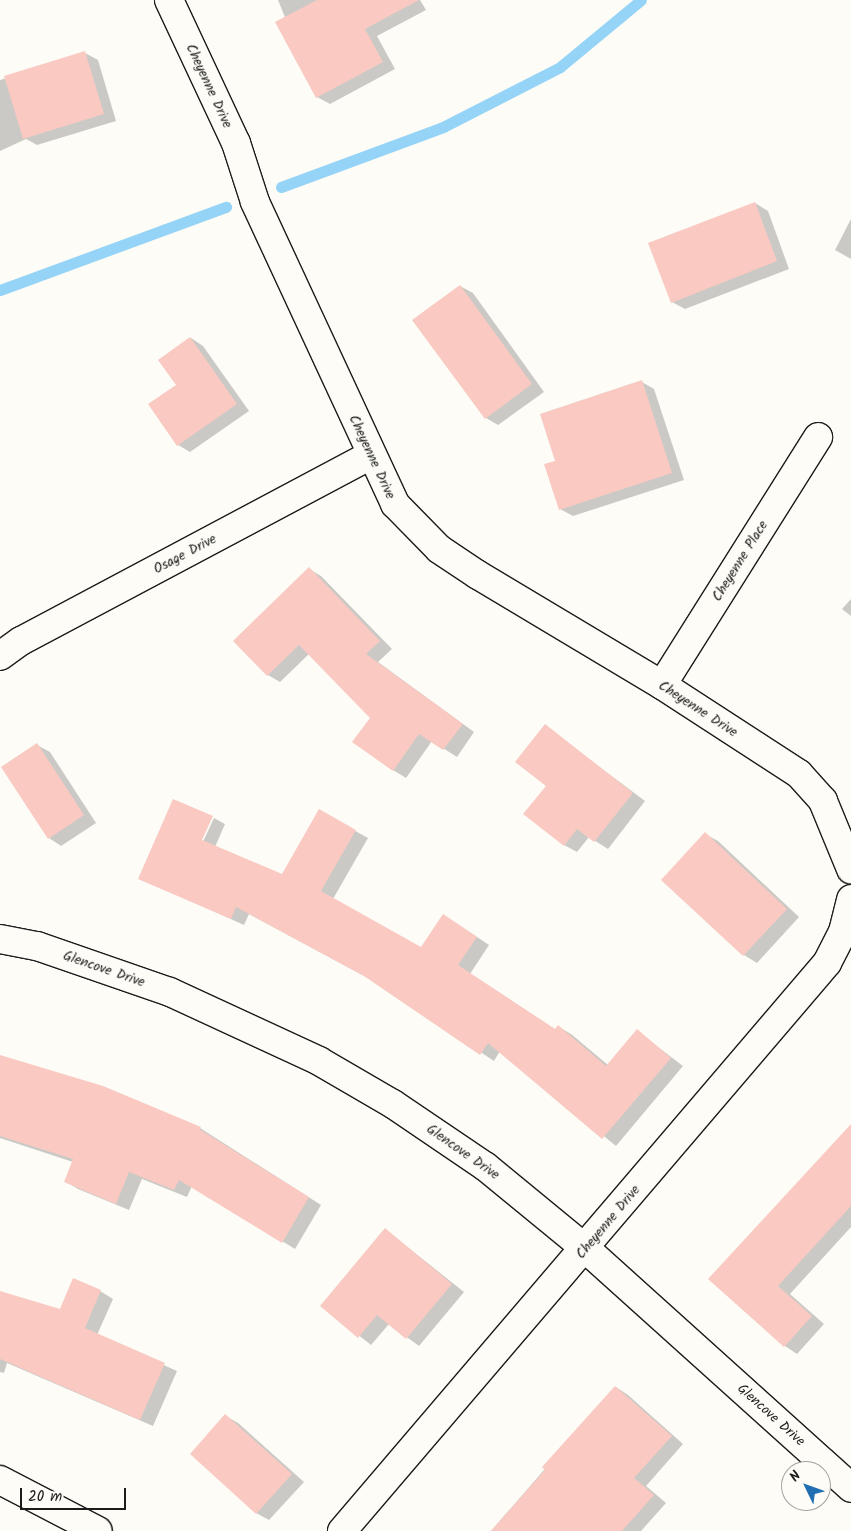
<!DOCTYPE html>
<html>
<head>
<meta charset="utf-8">
<style>
  body { margin:0 }
  #map { position:relative; width:851px; height:1531px; overflow:hidden; background:#fdfcf7; font-family:Kalam,sans-serif }
  div>[style] { position:absolute }
  .shadow>* { inset:0; background:#0003 }
  .stream>* { height:11px; margin:-5.5px; padding:0 5.5px; transform-origin:5.5px; border-radius:5.5px; background:#95d4f7 }
  .building>* { inset:0; background:#f9c9c2 }
  .roads { filter:drop-shadow(1px 0 #1c1c1c) drop-shadow(-1px 0 #1c1c1c) drop-shadow(0 1px #1c1c1c) drop-shadow(0 -1px #1c1c1c) }
  .minor>* { height:28px; margin:-14px; padding:0 14px; transform-origin:14px; border-radius:14px; background:#fdfcf7 }
  span { translate:-50% -50%; white-space:nowrap; text-align:center; line-height:1.15; -webkit-text-stroke:4.5px #fdfcf7; paint-order:stroke }
  .street-label { font-size:14px; color:#1c1c1c }
  .north { position:absolute; left:781px; top:1461px; width:50px; height:50px; box-sizing:border-box; background:#fdfcf7; border:1px solid #a3a29f; border-radius:50%; rotate:312deg; font-size:14px; font-weight:700; line-height:20px; text-align:center; color:#1c1c1c }
  .north::after { content:''; display:block; margin:auto; width:18px; height:22px; background:#1f6fb2; clip-path:polygon(50% 0,100% 100%,50% 72%,0 100%) }
  .scale { position:absolute; left:20px; top:1488px; width:106px; height:22px; box-sizing:border-box; border:2px solid #1c1c1c; border-top:0; padding-left:6px; font-size:15px; line-height:18px; white-space:nowrap; color:#1c1c1c; -webkit-text-stroke:4px #fdfcf7; paint-order:stroke }
</style>
</head>
<body>
<div id="map">
  <div class="shadow">
    <div style="clip-path:polygon(278px 0,420px 0,426px 10px,377px 36px,395px 69px,330px 104px,317px 97px)"></div>
    <div style="clip-path:polygon(85px 53px,98px 60px,116px 121px,37px 145px,26px 139px,0 151px,0 80px)"></div>
    <div style="clip-path:polygon(755px 203px,768px 211px,789px 269px,685px 309px,672px 302px)"></div>
    <div style="clip-path:polygon(851px 219px,851px 259px,835px 250px)"></div>
    <div style="clip-path:polygon(460px 286px,473px 293px,544px 392px,498px 425px,486px 418px)"></div>
    <div style="clip-path:polygon(191px 338px,203px 346px,249px 411px,190px 452px,178px 445px,178px 385px)"></div>
    <div style="clip-path:polygon(642px 382px,654px 389px,684px 480px,573px 516px,560px 509px,557px 461px)"></div>
    <div style="clip-path:polygon(309px 569px,321px 576px,392px 649px,378px 662px,474px 732px,457px 757px,432px 741px,406px 778px,393px 770px,372px 718px,309px 654px,280px 682px,268px 675px)"></div>
    <div style="clip-path:polygon(851px 599px,851px 616px,842px 609px)"></div>
    <div style="clip-path:polygon(545px 726px,645px 801px,608px 849px,589px 837px,577px 852px,564px 845px)"></div>
    <div style="clip-path:polygon(37px 745px,50px 752px,96px 823px,61px 846px,49px 838px)"></div>
    <div style="clip-path:polygon(319px 811px,368px 838px,333px 899px,422px 949px,456px 923px,489px 945px,470px 974px,556px 1030px,559px 1027px,571px 1034px,608px 1065px,637px 1031px,683px 1066px,616px 1146px,500px 1051px,494px 1061px,368px 978px,249px 914px,244px 925px,140px 878px,201px 846px,214px 818px,225px 824px,215px 847px,283px 875px)"></div>
    <div style="clip-path:polygon(705px 834px,718px 841px,799px 917px,757px 963px,744px 955px,663px 880px)"></div>
    <div style="clip-path:polygon(0 1056px,200px 1128px,321px 1205px,295px 1249px,192px 1186px,187px 1197px,142px 1179px,129px 1210px,78px 1189px,65px 1181px,73px 1162px,0 1138px)"></div>
    <div style="clip-path:polygon(851px 1125px,851px 1227px,790px 1294px,824px 1324px,797px 1354px,785px 1346px,710px 1279px)"></div>
    <div style="clip-path:polygon(386px 1230px,464px 1292px,419px 1346px,389px 1324px,371px 1345px,322px 1306px)"></div>
    <div style="clip-path:polygon(100px 1291px,113px 1299px,97px 1335px,177px 1371px,153px 1426px,7px 1363px,4px 1373px,0 1372px,0 1292px,60px 1310px)"></div>
    <div style="clip-path:polygon(616px 1387px,628px 1395px,683px 1444px,646px 1486px,666px 1503px,641px 1531px,491px 1531px)"></div>
    <div style="clip-path:polygon(226px 1416px,238px 1423px,304px 1482px,269px 1520px,256px 1513px)"></div>
  </div>
  <div class="stream">
    <div style="left:281px;top:187px;width:173px;rotate:-20.3deg"></div>
    <div style="left:443px;top:127px;width:131px;rotate:-27.1deg"></div>
    <div style="left:560px;top:67px;width:105px;rotate:-39.6deg"></div>
    <div style="left:0;top:290px;width:241px;rotate:-20.2deg"></div>
  </div>
  <div class="building">
    <div style="clip-path:polygon(317px 0,419px 0,365px 29px,383px 62px,316px 98px,275px 22px)"></div>
    <div style="clip-path:polygon(85px 51px,104px 114px,23px 139px,4px 76px)"></div>
    <div style="clip-path:polygon(755px 202px,777px 261px,671px 303px,648px 243px)"></div>
    <div style="clip-path:polygon(460px 285px,532px 384px,485px 419px,412px 320px)"></div>
    <div style="clip-path:polygon(190px 337px,237px 404px,177px 446px,148px 404px,176px 385px,158px 360px)"></div>
    <div style="clip-path:polygon(642px 380px,672px 473px,559px 510px,544px 464px,555px 461px,540px 414px)"></div>
    <div style="clip-path:polygon(309px 567px,380px 641px,366px 654px,463px 724px,443px 750px,419px 734px,393px 771px,352px 742px,370px 718px,299px 645px,267px 676px,233px 641px)"></div>
    <div style="clip-path:polygon(545px 724px,633px 793px,594px 842px,577px 829px,564px 846px,523px 814px,546px 786px,515px 762px)"></div>
    <div style="clip-path:polygon(37px 743px,84px 815px,48px 839px,1px 767px)"></div>
    <div style="clip-path:polygon(173px 799px,213px 816px,202px 840px,282px 874px,319px 809px,356px 830px,321px 891px,421px 947px,443px 914px,477px 937px,458px 965px,555px 1029px,558px 1025px,606px 1066px,637px 1029px,671px 1058px,602px 1139px,488px 1043px,480px 1055px,364px 976px,236px 907px,231px 919px,138px 879px)"></div>
    <div style="clip-path:polygon(705px 832px,787px 909px,743px 956px,661px 880px)"></div>
    <div style="clip-path:polygon(0 1055px,103px 1086px,201px 1127px,199px 1129px,309px 1197px,282px 1243px,179px 1180px,174px 1190px,129px 1172px,116px 1204px,64px 1182px,73px 1159px,0 1136px)"></div>
    <div style="clip-path:polygon(851px 1124px,851px 1206px,778px 1286px,812px 1316px,784px 1347px,708px 1279px)"></div>
    <div style="clip-path:polygon(385px 1228px,452px 1284px,406px 1339px,377px 1315px,358px 1338px,320px 1306px)"></div>
    <div style="clip-path:polygon(73px 1278px,101px 1290px,85px 1328px,165px 1363px,140px 1420px,0 1359px,0 1291px,60px 1309px)"></div>
    <div style="clip-path:polygon(615px 1386px,672px 1436px,634px 1478px,654px 1495px,622px 1531px,491px 1531px,545px 1470px,542px 1467px)"></div>
    <div style="clip-path:polygon(225px 1414px,292px 1474px,256px 1514px,190px 1454px)"></div>
  </div>
  <div class="roads">
    <div class="minor">
      <div style="left:169px;top:0;width:158px;rotate:64.9deg"></div>
      <div style="left:236px;top:143px;width:62px;rotate:72.1deg"></div>
      <div style="left:255px;top:202px;width:333px;rotate:65.1deg"></div>
      <div style="left:395px;top:504px;width:63px;rotate:45.6deg"></div>
      <div style="left:439px;top:549px;width:47px;rotate:33.7deg"></div>
      <div style="left:478px;top:575px;width:214px;rotate:30.9deg"></div>
      <div style="left:662px;top:685px;width:163px;rotate:33deg"></div>
      <div style="left:799px;top:774px;width:36px;rotate:48deg"></div>
      <div style="left:823px;top:801px;width:74px;rotate:67.6deg"></div>
      <div style="left:0;top:656px;width:26px;rotate:-36deg"></div>
      <div style="left:21px;top:641px;width:396px;rotate:-28deg"></div>
      <div style="left:662px;top:685px;width:293px;rotate:-57.8deg"></div>
      <div style="left:0;top:939px;width:38px;rotate:11deg"></div>
      <div style="left:37px;top:946px;width:141px;rotate:19.1deg"></div>
      <div style="left:170px;top:992px;width:164px;rotate:24.8deg"></div>
      <div style="left:319px;top:1061px;width:86px;rotate:30.2deg"></div>
      <div style="left:393px;top:1104px;width:112px;rotate:34.1deg"></div>
      <div style="left:486px;top:1167px;width:129px;rotate:39.4deg"></div>
      <div style="left:586px;top:1249px;width:357px;rotate:42deg"></div>
      <div style="left:0;top:1480px;width:110px;rotate:27.5deg"></div>
      <div style="left:342px;top:1531px;width:747px;rotate:-49.51deg"></div>
      <div style="left:827px;top:963px;width:35px;rotate:-63deg"></div>
      <div style="left:843px;top:932px;width:34px;rotate:-76deg"></div>
    </div>
  </div>
  <div class="street-label">
    <span style="left:209px;top:86px;rotate:65deg">Cheyenne Drive</span>
    <span style="left:372px;top:457px;rotate:65deg">Cheyenne Drive</span>
    <span style="left:185px;top:554px;rotate:-28deg">Osage Drive</span>
    <span style="left:740px;top:561px;rotate:-58deg">Cheyenne Place</span>
    <span style="left:698px;top:709px;rotate:33deg">Cheyenne Drive</span>
    <span style="left:104px;top:969px;rotate:19deg">Glencove Drive</span>
    <span style="left:463px;top:1152px;rotate:35deg">Glencove Drive</span>
    <span style="left:608px;top:1222px;rotate:-50deg">Cheyenne Drive</span>
    <span style="left:771px;top:1415px;rotate:42deg">Glencove Drive</span>
  </div>
  <div class="north">N</div>
  <div class="scale">20 m</div>
</div>
</body>
</html>
